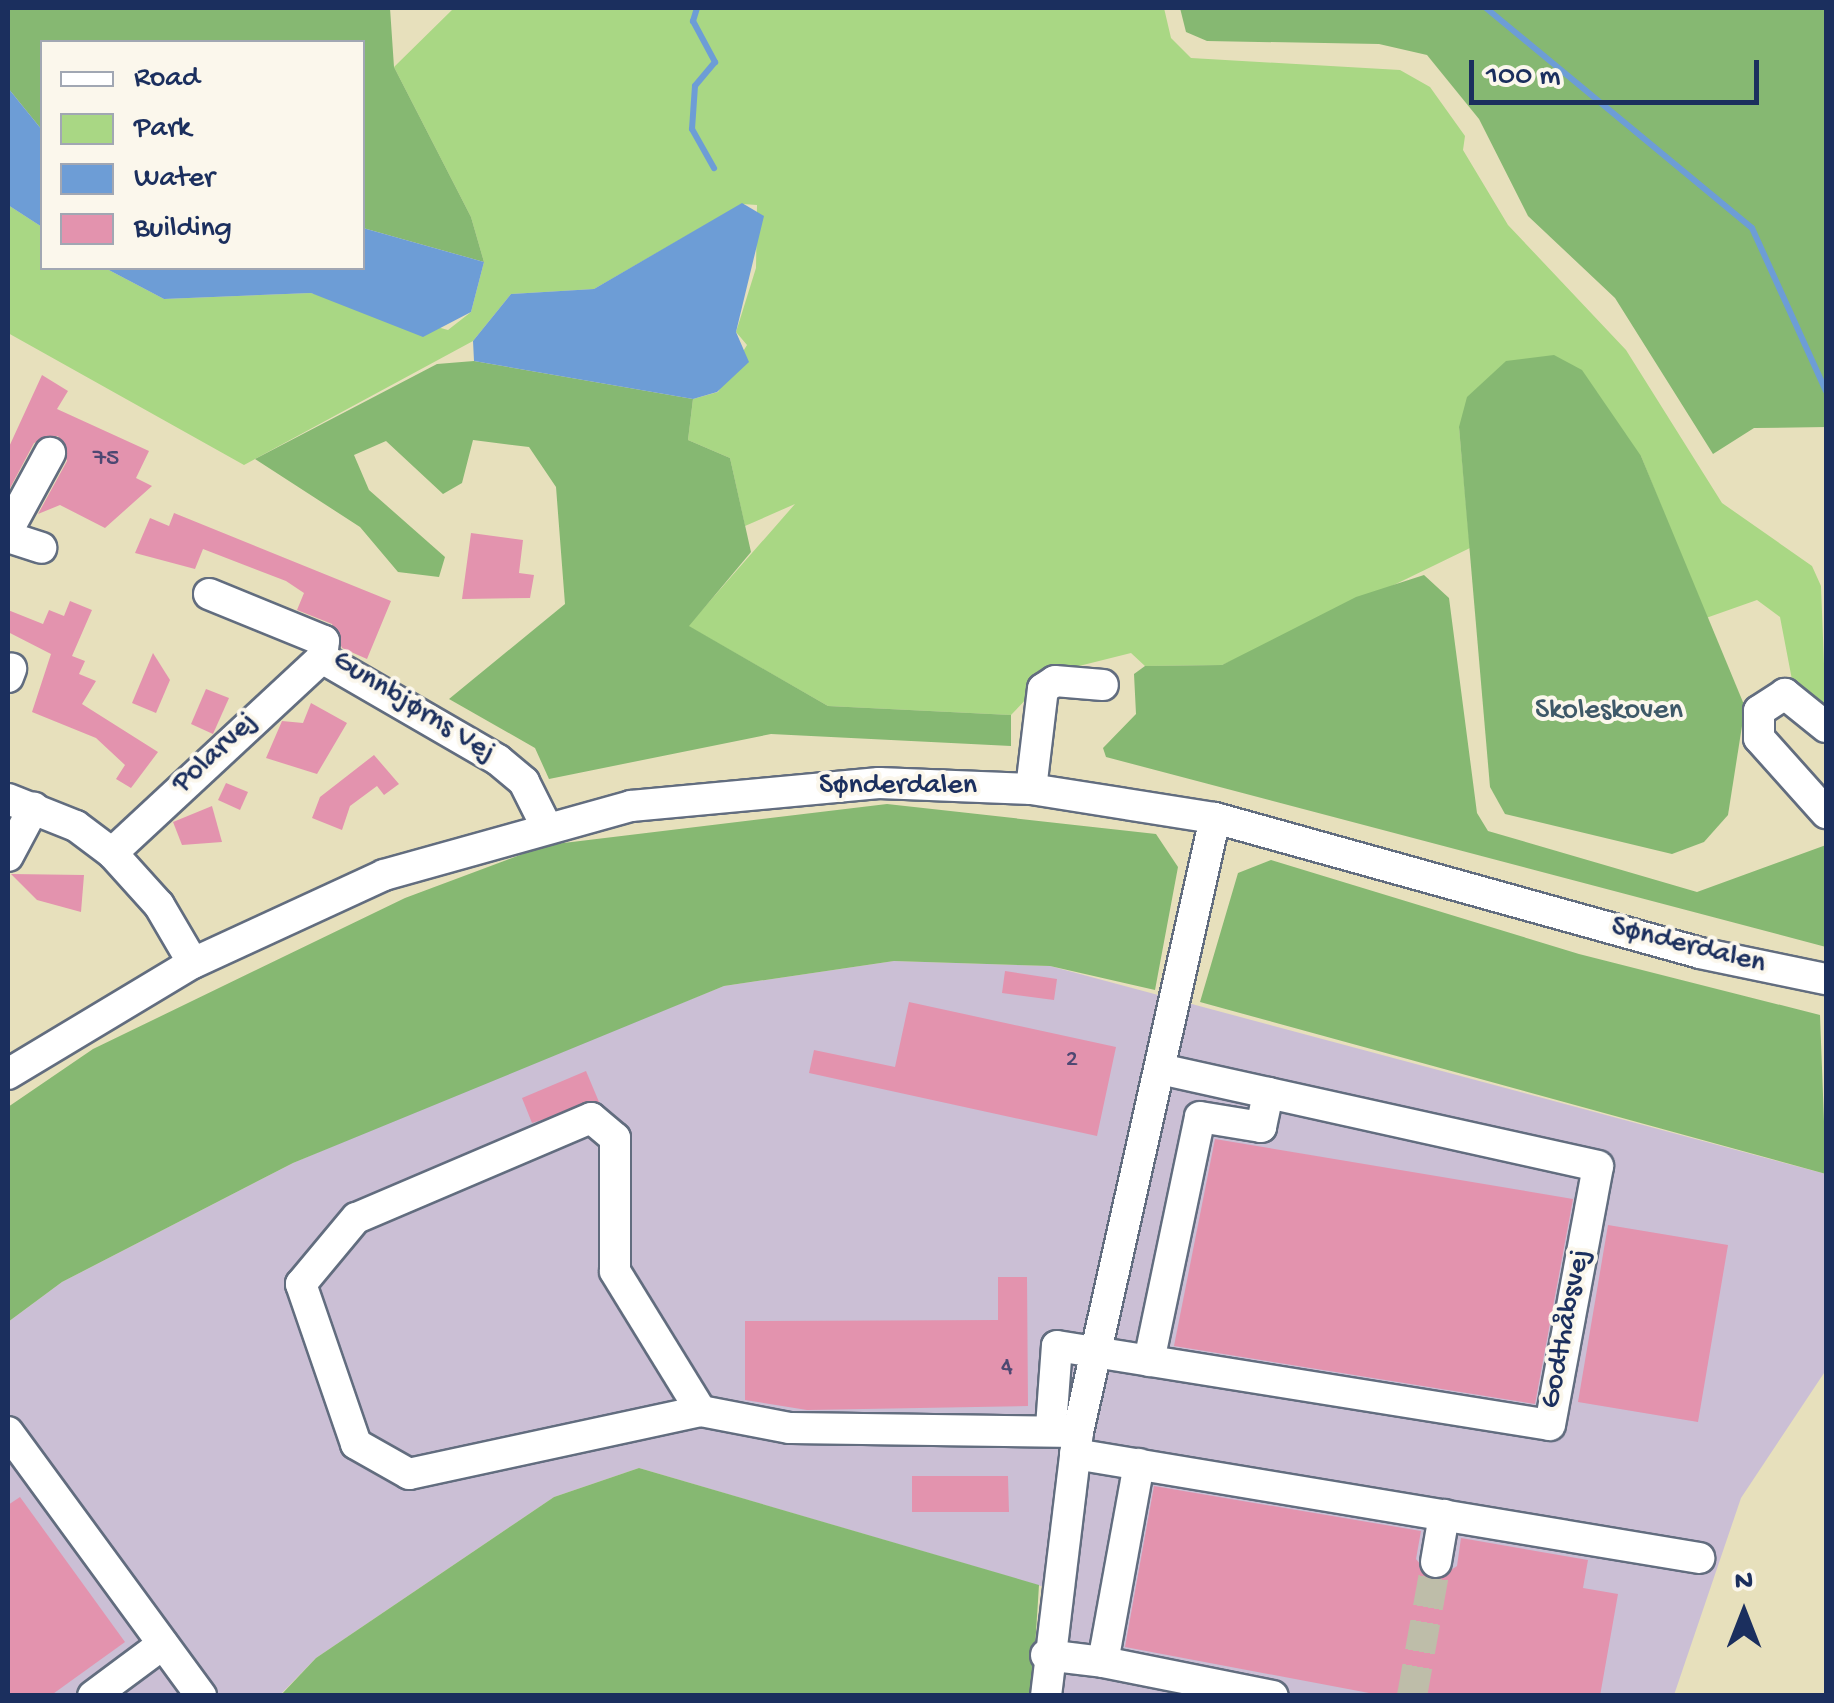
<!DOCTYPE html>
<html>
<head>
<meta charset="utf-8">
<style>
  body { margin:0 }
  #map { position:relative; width:1834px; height:1703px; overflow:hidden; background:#e7e0bc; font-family:"Gochi Hand",sans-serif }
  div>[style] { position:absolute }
  .industrial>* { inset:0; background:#cbbfd5 }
  .green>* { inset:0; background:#a9d784 }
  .forest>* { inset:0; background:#86b872 }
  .water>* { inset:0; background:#6d9dd6 }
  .stream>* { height:6px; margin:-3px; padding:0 3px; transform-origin:3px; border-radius:3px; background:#6d9dd6 }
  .building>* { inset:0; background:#e393ae }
  .minor-tunnel>* { height:30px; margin-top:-15px; transform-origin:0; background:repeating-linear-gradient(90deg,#bebda9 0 30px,transparent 0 45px) }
  .roads { filter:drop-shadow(2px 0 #626d7f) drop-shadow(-2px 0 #626d7f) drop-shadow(0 2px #626d7f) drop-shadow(0 -2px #626d7f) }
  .minor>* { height:30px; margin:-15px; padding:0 15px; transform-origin:15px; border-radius:15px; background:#fff }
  span { translate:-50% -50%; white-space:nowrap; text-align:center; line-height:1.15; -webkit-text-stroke:8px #fbf7ec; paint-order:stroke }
  .number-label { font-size:25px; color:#4d4872 }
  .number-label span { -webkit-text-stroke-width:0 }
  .street-label { font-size:30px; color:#1b2f5e }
  .park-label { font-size:30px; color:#3e5968 }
  .frame { position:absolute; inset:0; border:10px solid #1b2f5e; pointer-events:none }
  .legend { position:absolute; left:40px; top:40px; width:325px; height:230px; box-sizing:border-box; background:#fbf7ec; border:2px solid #a1a7b3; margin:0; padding:12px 18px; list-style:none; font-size:30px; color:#1b2f5e }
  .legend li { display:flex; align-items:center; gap:20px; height:50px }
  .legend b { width:50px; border:2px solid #a1a7b3 }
  .north { position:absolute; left:1694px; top:1563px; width:100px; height:100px; -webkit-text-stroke:8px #fbf7ec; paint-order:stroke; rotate:0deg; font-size:28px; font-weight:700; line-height:40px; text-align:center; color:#1b2f5e }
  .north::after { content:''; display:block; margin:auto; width:35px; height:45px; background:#1b2f5e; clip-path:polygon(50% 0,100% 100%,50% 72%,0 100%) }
  .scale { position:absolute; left:1469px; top:60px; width:290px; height:45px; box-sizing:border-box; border:5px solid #1b2f5e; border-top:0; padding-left:12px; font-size:30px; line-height:35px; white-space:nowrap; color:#1b2f5e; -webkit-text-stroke:8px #fbf7ec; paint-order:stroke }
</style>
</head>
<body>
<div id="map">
  <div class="industrial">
    <div style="clip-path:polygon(894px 961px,1050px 966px,1826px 1174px,1826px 1370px,1741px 1498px,1674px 1695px,1060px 1695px,1068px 1594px,639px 1468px,554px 1497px,316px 1658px,280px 1695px,8px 1696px,8px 1322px,62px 1282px,293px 1163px,489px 1080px,724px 986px)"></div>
  </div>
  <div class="green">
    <div style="clip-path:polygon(454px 8px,1164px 8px,1171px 38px,1191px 58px,1400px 70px,1430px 87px,1465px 136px,1463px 150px,1508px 225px,1626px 350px,1722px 503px,1812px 566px,1821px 586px,1826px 716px,1793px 685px,1780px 617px,1757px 600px,1706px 618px,1641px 456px,1459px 427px,1470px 548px,1293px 634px,1222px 665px,1145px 666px,1131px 653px,1051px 673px,1011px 715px,828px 706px,688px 626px,795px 504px,745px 526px,730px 458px,688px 440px,693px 399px,718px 392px,747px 345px,736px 332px,756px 268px,757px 205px,742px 204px,594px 289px,511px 294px,473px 341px,244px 465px,8px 333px,8px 205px,42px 227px,42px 268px,105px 268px,164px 299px,311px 293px,448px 330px,471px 312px,484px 262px,471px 217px,394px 67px)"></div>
  </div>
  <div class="forest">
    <div style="clip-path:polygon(8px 8px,390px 8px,394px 67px,471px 217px,484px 262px,363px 228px,362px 42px,42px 42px,42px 130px,8px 88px)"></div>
    <div style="clip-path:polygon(1180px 8px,1826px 8px,1826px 427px,1754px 428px,1713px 454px,1615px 298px,1528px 216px,1479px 119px,1427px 55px,1379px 44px,1207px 41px,1186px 32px)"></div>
    <div style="clip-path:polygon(1554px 355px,1582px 370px,1641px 456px,1745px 707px,1728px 815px,1704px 842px,1672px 854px,1505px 814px,1490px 787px,1459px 427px,1467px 397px,1506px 361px)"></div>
    <div style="clip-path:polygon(474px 361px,693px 399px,688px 440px,730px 458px,751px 552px,689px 626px,828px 706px,1011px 715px,1011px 746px,771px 734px,549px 779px,535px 748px,449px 699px,565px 604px,556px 487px,529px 447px,473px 440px,462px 483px,443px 494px,386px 441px,354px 455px,369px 490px,445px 557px,439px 577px,398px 572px,360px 527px,255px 459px,437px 364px)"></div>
    <div style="clip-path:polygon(1424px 575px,1449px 598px,1477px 813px,1488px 831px,1697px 892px,1826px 845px,1826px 947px,1106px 757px,1103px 748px,1136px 714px,1134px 674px,1145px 666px,1222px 665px,1356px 597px)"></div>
    <div style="clip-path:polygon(887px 804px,1156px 834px,1178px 867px,1155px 990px,1050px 966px,894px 961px,724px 986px,293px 1163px,62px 1282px,8px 1322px,8px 1107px,93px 1049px,405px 898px,547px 845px)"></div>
    <div style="clip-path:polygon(1271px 860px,1579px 954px,1820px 1015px,1826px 1174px,1200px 1002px,1238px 873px)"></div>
    <div style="clip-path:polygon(639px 1468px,1039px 1585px,1032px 1695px,280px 1696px,316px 1658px,554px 1497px)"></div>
  </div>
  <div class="water">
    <div style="clip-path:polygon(8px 88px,42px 130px,42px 227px,8px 205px)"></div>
    <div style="clip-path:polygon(742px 203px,764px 216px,736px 332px,749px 362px,717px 392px,693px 399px,474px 361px,473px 341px,511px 294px,594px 289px)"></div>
    <div style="clip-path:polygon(363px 228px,484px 262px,471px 312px,423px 337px,311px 293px,164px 299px,105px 268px,362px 268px)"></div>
  </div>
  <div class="stream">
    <div style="left:697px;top:8px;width:14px;rotate:107deg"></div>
    <div style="left:693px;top:21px;width:47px;rotate:61.8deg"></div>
    <div style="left:715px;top:62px;width:31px;rotate:130deg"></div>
    <div style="left:695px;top:86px;width:43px;rotate:94deg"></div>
    <div style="left:692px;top:129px;width:45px;rotate:60.6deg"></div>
    <div style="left:1486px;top:8px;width:345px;rotate:39.6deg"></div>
    <div style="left:1752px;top:228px;width:179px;rotate:65.6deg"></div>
  </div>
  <div class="building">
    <div style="clip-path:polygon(42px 375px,68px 391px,57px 409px,149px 451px,136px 478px,152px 486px,105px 528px,60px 505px,38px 514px,67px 461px,58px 436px,34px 443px,8px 492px,8px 449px)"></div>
    <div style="clip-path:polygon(174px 513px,391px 601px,367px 659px,342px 648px,332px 624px,297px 610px,304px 593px,286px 581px,203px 549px,195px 569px,135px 553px,150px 518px,169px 526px)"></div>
    <div style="clip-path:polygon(471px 533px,523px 540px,519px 573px,534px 575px,530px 598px,462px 599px)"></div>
    <div style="clip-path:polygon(70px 601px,92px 610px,72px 656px,85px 661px,79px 674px,96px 681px,82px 704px,158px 752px,131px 788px,116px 779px,125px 765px,96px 738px,32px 712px,51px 654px,8px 632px,8px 610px,43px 624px,49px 610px,64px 616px)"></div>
    <div style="clip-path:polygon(153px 653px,170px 680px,156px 713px,132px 703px)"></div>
    <div style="clip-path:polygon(206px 689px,229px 698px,213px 734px,191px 724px)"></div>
    <div style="clip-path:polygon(311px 703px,347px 723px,317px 774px,266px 758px,282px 721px,303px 723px)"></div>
    <div style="clip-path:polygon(374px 755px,399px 784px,384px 795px,377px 786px,350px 806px,342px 830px,312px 818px,320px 797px)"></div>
    <div style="clip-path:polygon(226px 783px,248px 792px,240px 810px,218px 800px)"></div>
    <div style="clip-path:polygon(212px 806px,222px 842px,182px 845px,173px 822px)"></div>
    <div style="clip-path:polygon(11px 874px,84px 875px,81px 912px,37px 900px)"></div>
    <div style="clip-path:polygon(1005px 971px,1057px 979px,1054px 1000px,1002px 993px)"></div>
    <div style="clip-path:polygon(909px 1002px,1116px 1047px,1097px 1136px,809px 1073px,814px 1050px,895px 1067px)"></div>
    <div style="clip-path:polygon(586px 1071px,599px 1102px,532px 1123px,522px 1098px)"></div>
    <div style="clip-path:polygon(1215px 1139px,1573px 1199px,1535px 1404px,1174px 1346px)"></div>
    <div style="clip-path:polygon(1608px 1225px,1728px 1245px,1698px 1422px,1578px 1402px)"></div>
    <div style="clip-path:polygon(998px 1277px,1027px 1277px,1028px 1406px,807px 1410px,745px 1400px,745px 1321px,998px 1320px)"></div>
    <div style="clip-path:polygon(912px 1476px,1008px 1476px,1009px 1512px,912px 1512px)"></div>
    <div style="clip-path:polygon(1154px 1486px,1421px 1531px,1416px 1559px,1434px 1581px,1457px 1566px,1461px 1538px,1588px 1560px,1583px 1588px,1618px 1594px,1600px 1696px,1385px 1696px,1125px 1647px)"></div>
    <div style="clip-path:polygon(20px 1497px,125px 1642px,50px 1696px,8px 1696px,8px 1505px)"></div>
  </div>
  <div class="minor-tunnel">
    <div style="left:1412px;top:1696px;width:136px;rotate:-79.8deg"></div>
  </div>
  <div class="roads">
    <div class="minor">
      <div style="left:8px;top:530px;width:88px;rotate:-61.4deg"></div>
      <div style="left:8px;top:537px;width:35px;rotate:18deg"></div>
      <div style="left:209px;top:594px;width:124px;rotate:22.2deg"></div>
      <div style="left:324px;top:641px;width:17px;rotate:97deg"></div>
      <div style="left:322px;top:658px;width:203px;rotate:30.1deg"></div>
      <div style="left:498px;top:760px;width:34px;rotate:40deg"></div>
      <div style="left:524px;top:782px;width:47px;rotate:63.4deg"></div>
      <div style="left:8px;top:677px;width:9px;rotate:-69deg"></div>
      <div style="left:1826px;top:727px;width:53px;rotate:-141.2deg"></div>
      <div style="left:1785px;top:694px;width:31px;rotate:147deg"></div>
      <div style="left:1759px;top:711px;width:27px;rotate:90deg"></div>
      <div style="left:1759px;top:738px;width:101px;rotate:48.2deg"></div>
      <div style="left:1031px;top:789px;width:101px;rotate:-83.2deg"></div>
      <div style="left:1043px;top:689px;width:14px;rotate:-34deg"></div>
      <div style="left:1055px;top:681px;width:48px;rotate:4.8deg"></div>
      <div style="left:8px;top:799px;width:73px;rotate:21.7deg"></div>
      <div style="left:76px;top:826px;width:45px;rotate:36.9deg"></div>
      <div style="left:112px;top:853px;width:70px;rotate:47.9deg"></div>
      <div style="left:159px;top:905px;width:67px;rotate:59.6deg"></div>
      <div style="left:112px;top:853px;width:287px;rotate:-42.9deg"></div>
      <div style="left:8px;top:856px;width:55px;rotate:-62deg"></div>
      <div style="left:8px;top:1074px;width:216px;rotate:-31deg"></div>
      <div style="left:193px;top:963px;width:210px;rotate:-24.7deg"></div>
      <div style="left:384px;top:875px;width:256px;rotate:-15.6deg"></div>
      <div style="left:631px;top:806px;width:249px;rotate:-5.3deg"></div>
      <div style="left:879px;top:783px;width:152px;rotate:2.3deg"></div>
      <div style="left:1031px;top:789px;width:186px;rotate:9deg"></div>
      <div style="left:1215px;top:818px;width:503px;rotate:15.55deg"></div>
      <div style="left:1700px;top:953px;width:129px;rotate:11.7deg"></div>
      <div style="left:1149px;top:1361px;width:249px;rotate:-78.2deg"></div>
      <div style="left:1200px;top:1117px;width:62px;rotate:9.3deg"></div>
      <div style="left:1261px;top:1127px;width:35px;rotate:-78deg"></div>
      <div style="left:701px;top:1411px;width:164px;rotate:-121.6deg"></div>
      <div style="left:615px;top:1271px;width:133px;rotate:-90deg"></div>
      <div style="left:615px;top:1138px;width:31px;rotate:-140deg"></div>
      <div style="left:591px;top:1118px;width:255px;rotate:156.9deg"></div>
      <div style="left:356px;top:1218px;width:86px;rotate:129.8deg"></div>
      <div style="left:301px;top:1284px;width:169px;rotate:71deg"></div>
      <div style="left:356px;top:1444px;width:61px;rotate:29.5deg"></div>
      <div style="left:409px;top:1474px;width:299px;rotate:-12.2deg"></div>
      <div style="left:701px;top:1411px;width:90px;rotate:10.9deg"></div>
      <div style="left:789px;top:1428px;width:289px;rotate:0.8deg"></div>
      <div style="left:1051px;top:1427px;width:81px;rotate:-85.8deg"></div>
      <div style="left:1057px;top:1346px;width:499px;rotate:9.1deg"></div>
      <div style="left:1550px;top:1425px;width:263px;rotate:-79.5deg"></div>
      <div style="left:1598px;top:1166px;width:449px;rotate:-167.5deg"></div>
      <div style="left:8px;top:1432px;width:327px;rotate:53.8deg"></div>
      <div style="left:1075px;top:1454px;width:633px;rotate:9.46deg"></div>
      <div style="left:1139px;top:1464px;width:201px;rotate:100.3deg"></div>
      <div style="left:1103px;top:1662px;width:173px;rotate:11.3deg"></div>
      <div style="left:1436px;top:1562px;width:48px;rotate:-80.3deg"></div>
      <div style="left:1046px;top:1655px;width:57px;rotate:7deg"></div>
      <div style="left:93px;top:1696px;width:87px;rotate:-36.6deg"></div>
      <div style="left:1046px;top:1696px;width:266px;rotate:-83.1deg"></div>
      <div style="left:1078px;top:1432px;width:629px;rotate:-77.42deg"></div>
    </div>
  </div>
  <div class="number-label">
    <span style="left:106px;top:460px">75</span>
    <span style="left:1072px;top:1061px">2</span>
    <span style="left:1007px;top:1368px">4</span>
  </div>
  <div class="street-label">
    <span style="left:413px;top:708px;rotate:32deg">Gunnbjørns Vej</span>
    <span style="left:216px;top:754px;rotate:-43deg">Polarvej</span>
    <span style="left:898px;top:787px">Sønderdalen</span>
    <span style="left:1688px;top:947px;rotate:14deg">Sønderdalen</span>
    <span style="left:1567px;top:1329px;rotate:-79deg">Godthåbsvej</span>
  </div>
  <div class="park-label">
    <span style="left:1609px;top:712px">Skoleskoven</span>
  </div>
  <div class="frame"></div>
  <ul class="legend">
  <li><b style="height:12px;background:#fff"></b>Road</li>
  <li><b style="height:28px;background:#a9d784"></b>Park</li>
  <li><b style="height:28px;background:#6d9dd6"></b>Water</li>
  <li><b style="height:28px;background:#e393ae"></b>Building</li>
  </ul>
  <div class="north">N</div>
  <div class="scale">100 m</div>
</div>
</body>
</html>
